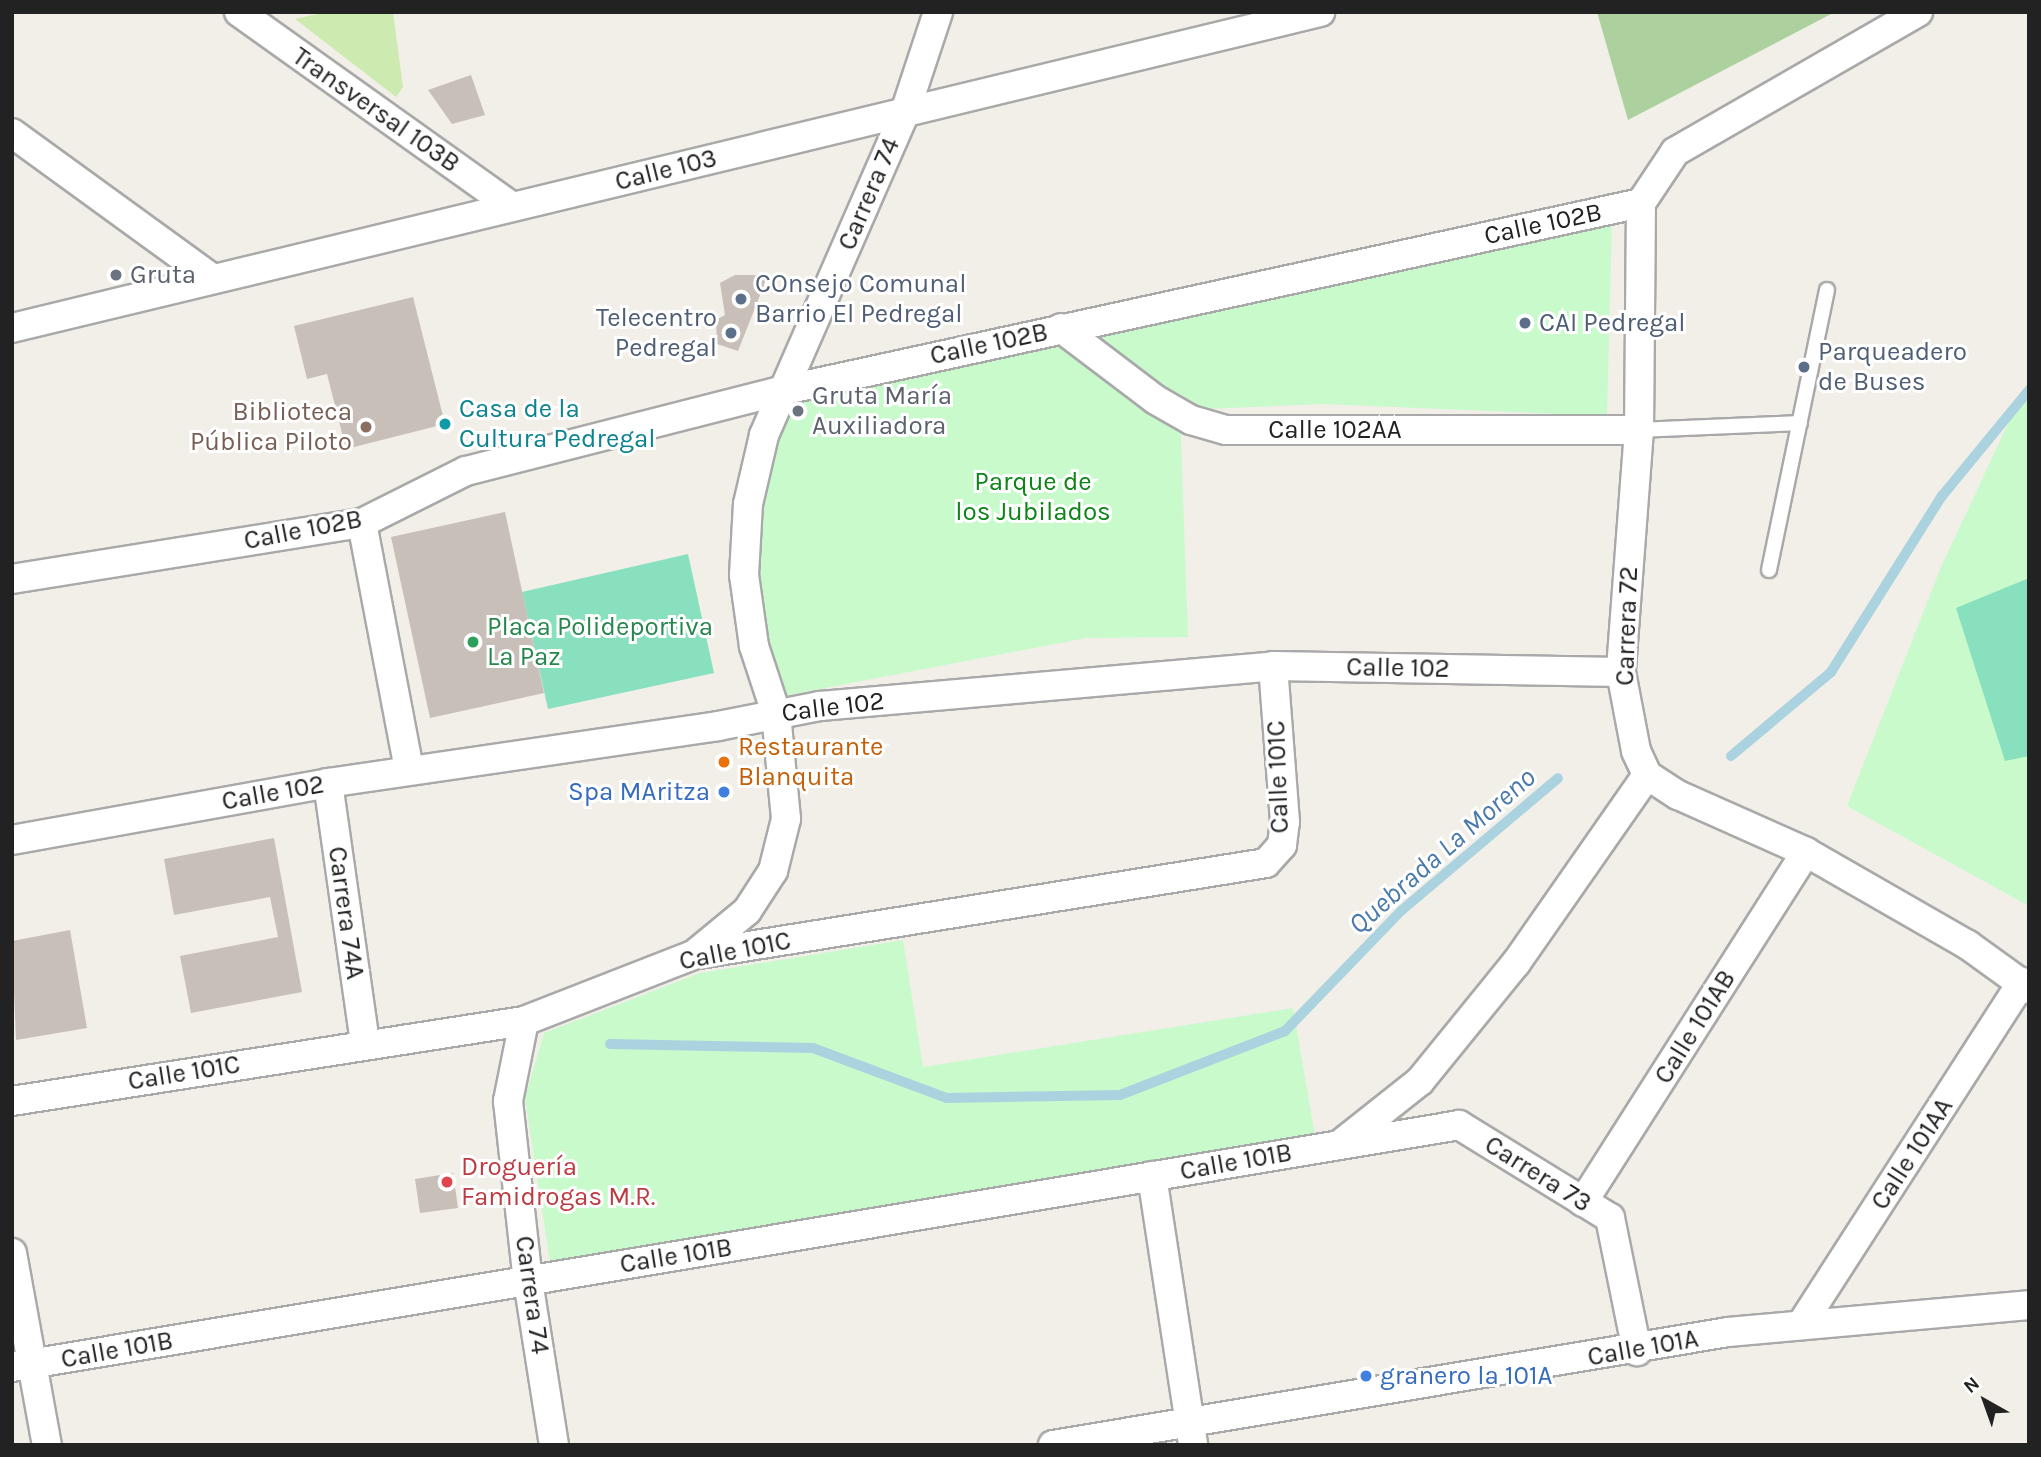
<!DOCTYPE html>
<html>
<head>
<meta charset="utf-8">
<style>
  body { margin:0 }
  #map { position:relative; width:2041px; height:1457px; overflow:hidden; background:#f2efe9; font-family:Karla,sans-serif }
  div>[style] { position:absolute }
  .grass>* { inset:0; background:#cdebb0 }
  .forest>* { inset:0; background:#add19e }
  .park>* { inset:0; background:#c8facc }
  .pitch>* { inset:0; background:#88e0be }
  .stream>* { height:10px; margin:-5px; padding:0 5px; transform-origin:5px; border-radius:5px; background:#aad3df }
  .building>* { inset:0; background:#c7bfb8 }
  .roads { filter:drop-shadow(2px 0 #a9a9a9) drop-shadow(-2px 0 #a9a9a9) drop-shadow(0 2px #a9a9a9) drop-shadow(0 -2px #a9a9a9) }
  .service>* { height:14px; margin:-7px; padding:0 7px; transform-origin:7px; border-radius:7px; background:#fff }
  .minor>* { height:28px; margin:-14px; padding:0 14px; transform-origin:14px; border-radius:14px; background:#fff }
  .dots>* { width:19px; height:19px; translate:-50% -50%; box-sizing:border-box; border:4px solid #fff; border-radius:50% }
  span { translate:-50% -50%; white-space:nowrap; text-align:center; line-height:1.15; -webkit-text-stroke:6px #fff; paint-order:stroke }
  .street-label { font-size:26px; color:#222 }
  .worship-label { font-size:26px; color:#5b616d }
  .left { translate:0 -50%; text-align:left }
  .service-label { font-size:26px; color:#4e5e75 }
  .right { translate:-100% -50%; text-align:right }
  .culture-label { font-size:26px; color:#0d838f }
  .education-label { font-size:26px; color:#785e54 }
  .park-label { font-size:26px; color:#0c8416 }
  .leisure-label { font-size:26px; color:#27864d }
  .food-label { font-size:26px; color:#c56008 }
  .shop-label { font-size:26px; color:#366cbe }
  .health-label { font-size:26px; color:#be3a42 }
  .water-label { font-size:28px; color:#4a7aab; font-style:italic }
  .frame { position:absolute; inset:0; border:14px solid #222; pointer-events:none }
  .north { position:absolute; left:1950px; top:1366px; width:70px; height:70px; -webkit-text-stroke:5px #fff; paint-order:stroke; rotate:320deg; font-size:19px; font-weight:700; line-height:28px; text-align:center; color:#222 }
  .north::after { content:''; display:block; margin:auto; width:24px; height:32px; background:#222; clip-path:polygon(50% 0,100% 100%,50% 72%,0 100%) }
</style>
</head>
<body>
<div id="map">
  <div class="grass">
    <div style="clip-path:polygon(326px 12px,393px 12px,403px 87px,396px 97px,295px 19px)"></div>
  </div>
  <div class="forest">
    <div style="clip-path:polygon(1597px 12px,1835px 12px,1628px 120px)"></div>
  </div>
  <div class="park">
    <div style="clip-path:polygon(1612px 218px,1607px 416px,1323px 404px,1180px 410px,1188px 637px,1086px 638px,783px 696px,757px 589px,751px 533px,787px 405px,1136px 321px)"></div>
    <div style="clip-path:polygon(2029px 379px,2029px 906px,1847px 806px,1941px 567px)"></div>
    <div style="clip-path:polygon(903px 940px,923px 1067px,1293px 1008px,1315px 1136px,550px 1262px,525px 1098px,544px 1033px,700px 973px)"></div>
  </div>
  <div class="pitch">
    <div style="clip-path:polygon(688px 554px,714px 673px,548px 709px,522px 592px)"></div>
    <div style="clip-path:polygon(2029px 578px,2029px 756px,2005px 761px,1956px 608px)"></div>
  </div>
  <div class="stream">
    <div style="left:1731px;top:756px;width:131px;rotate:-40deg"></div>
    <div style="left:1831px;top:672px;width:208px;rotate:-57.8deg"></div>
    <div style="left:1942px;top:496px;width:137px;rotate:-50.6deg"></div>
    <div style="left:610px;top:1044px;width:203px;rotate:1.1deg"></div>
    <div style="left:813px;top:1048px;width:143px;rotate:20.5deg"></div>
    <div style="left:947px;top:1098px;width:173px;rotate:-1deg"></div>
    <div style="left:1120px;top:1095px;width:177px;rotate:-21.2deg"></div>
    <div style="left:1285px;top:1031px;width:168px;rotate:-46deg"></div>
    <div style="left:1402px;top:910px;width:204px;rotate:-40.2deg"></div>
  </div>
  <div class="building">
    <div style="clip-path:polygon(471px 75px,485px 115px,452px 124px,428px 90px)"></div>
    <div style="clip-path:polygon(735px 275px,768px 275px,738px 351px,717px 344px,716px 320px,725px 315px,720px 283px)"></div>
    <div style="clip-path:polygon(413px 297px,445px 424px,346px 449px,327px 374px,307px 379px,294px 326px)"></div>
    <div style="clip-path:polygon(505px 512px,544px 693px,430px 718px,391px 537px)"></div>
    <div style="clip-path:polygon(274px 838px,302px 992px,191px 1013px,180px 956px,278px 937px,270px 897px,174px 915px,164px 859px)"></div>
    <div style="clip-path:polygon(70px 930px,87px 1028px,16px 1040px,12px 941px)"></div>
    <div style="clip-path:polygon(453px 1173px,458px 1208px,420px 1213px,415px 1179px)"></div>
  </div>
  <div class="roads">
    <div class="service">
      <div style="left:1639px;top:430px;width:161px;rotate:-2.5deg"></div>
      <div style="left:1769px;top:570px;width:286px;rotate:-78.3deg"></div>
    </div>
    <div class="minor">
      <div style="left:239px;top:12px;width:335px;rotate:35.5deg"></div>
      <div style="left:1918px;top:12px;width:280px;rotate:150.1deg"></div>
      <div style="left:1675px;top:152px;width:61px;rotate:123.7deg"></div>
      <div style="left:1641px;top:203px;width:227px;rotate:90.5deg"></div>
      <div style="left:1639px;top:430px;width:243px;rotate:94.3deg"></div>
      <div style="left:1621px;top:672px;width:80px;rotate:79.2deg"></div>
      <div style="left:1636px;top:751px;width:26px;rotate:65deg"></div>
      <div style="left:1647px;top:775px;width:37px;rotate:33deg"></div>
      <div style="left:1678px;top:795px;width:140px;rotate:24deg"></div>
      <div style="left:1806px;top:852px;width:187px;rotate:29.9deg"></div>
      <div style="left:1968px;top:945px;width:75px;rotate:35.8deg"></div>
      <div style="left:12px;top:133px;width:248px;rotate:36deg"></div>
      <div style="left:12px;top:328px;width:1346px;rotate:-13.58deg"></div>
      <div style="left:1061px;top:328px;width:119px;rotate:37.2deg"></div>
      <div style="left:1156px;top:400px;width:40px;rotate:29.7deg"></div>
      <div style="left:1191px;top:420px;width:36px;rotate:16deg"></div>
      <div style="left:1226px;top:430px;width:413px"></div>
      <div style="left:362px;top:523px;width:251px;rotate:79.2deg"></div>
      <div style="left:12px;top:579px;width:354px;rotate:-9.1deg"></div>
      <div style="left:362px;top:523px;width:116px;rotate:-26.6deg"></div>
      <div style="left:466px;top:471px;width:324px;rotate:-14.3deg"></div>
      <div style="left:780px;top:391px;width:881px;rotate:-12.32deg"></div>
      <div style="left:328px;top:783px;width:264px;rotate:81.9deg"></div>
      <div style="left:12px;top:840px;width:321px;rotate:-10.2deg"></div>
      <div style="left:328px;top:783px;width:394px;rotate:-8.3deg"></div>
      <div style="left:718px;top:726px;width:104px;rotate:-11.1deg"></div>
      <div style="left:820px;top:706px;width:455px;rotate:-5deg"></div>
      <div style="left:1273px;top:666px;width:348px;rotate:1deg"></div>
      <div style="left:696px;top:953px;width:66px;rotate:-39.5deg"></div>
      <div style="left:747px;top:911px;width:48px;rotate:-57deg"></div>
      <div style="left:773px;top:871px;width:54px;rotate:-76deg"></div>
      <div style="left:786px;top:819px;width:106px;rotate:-95.4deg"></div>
      <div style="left:776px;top:713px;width:71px;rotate:-108.2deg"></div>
      <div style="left:754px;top:646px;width:72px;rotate:-98deg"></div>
      <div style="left:744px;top:575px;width:71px;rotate:-86.8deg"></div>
      <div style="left:748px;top:504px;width:71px;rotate:-76.9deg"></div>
      <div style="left:764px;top:435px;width:352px;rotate:-66.4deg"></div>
      <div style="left:905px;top:112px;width:105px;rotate:-71.7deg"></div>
      <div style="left:524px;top:1021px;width:82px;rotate:101.3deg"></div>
      <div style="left:508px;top:1101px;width:181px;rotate:83.7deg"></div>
      <div style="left:528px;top:1281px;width:166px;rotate:81deg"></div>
      <div style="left:12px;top:1101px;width:518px;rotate:-8.88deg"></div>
      <div style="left:524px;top:1021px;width:181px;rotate:-21.3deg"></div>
      <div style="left:693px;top:955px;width:580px;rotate:-9.12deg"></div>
      <div style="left:1266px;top:863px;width:24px;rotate:-48deg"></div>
      <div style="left:1282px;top:845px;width:23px;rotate:-83deg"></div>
      <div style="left:1285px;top:822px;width:156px;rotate:-94.4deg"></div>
      <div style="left:1343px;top:1142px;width:98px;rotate:-38.4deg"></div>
      <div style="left:1420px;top:1081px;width:152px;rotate:-50.9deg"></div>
      <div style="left:1516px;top:963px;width:229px;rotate:-55.1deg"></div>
      <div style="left:1152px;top:1176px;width:272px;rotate:81.3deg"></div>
      <div style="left:1583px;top:1202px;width:415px;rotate:-57.5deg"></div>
      <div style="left:12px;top:1253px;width:195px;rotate:79.7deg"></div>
      <div style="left:1801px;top:1325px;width:408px;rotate:-57.2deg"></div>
      <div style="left:12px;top:1367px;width:1467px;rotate:-9.49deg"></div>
      <div style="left:1459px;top:1125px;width:177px;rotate:31.6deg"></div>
      <div style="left:1610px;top:1218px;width:136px;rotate:78.5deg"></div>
      <div style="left:1053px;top:1445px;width:684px;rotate:-9.5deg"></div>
      <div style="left:1728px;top:1332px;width:302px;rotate:-5.1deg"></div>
    </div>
  </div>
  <div class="dots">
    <div style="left:116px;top:275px;background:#6b7280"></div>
    <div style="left:741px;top:299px;background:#5c6f8a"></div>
    <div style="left:1525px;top:323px;background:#5c6f8a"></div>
    <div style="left:731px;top:333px;background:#5c6f8a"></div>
    <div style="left:1804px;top:367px;background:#5c6f8a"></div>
    <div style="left:798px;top:411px;background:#6b7280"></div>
    <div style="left:445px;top:424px;background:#0f9aa8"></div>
    <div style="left:366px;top:427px;background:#8d6e63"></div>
    <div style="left:473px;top:642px;background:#2e9e5b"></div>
    <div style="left:724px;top:762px;background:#e8710a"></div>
    <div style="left:724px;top:792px;background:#3f7fe0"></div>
    <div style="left:447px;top:1182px;background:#e0444e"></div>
    <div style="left:1366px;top:1376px;background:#3f7fe0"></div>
  </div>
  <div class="street-label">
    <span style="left:376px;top:110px;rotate:35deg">Transversal 103B</span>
    <span style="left:666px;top:170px;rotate:-14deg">Calle 103</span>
    <span style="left:869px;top:194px;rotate:-67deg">Carrera 74</span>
    <span style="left:1543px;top:224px;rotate:-12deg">Calle 102B</span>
    <span style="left:989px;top:344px;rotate:-12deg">Calle 102B</span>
    <span style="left:1335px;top:430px">Calle 102AA</span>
    <span style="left:303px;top:530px;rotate:-11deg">Calle 102B</span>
    <span style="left:1627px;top:626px;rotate:-88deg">Carrera 72</span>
    <span style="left:1398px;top:668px;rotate:1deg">Calle 102</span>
    <span style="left:833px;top:707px;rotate:-7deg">Calle 102</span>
    <span style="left:1278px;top:777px;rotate:-92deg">Calle 101C</span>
    <span style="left:273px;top:793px;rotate:-10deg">Calle 102</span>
    <span style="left:346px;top:913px;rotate:82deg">Carrera 74A</span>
    <span style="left:735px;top:951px;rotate:-11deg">Calle 101C</span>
    <span style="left:1695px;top:1027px;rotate:-58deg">Calle 101AB</span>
    <span style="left:184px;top:1073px;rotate:-9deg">Calle 101C</span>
    <span style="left:1912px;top:1154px;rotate:-57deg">Calle 101AA</span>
    <span style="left:1236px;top:1162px;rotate:-10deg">Calle 101B</span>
    <span style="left:1538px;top:1174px;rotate:32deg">Carrera 73</span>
    <span style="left:676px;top:1256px;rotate:-9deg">Calle 101B</span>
    <span style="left:532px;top:1295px;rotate:82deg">Carrera 74</span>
    <span style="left:1643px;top:1348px;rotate:-10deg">Calle 101A</span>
    <span style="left:117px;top:1350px;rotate:-10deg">Calle 101B</span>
  </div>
  <div class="worship-label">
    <span class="left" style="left:130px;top:275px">Gruta</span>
    <span class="left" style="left:812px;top:411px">Gruta María<br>Auxiliadora</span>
  </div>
  <div class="service-label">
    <span class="left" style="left:755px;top:299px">COnsejo Comunal<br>Barrio El Pedregal</span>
    <span class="right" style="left:717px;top:333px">Telecentro<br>Pedregal</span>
    <span class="left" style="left:1539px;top:323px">CAI Pedregal</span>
    <span class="left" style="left:1818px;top:367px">Parqueadero<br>de Buses</span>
  </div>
  <div class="culture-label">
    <span class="left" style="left:459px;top:424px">Casa de la<br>Cultura Pedregal</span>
  </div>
  <div class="education-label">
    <span class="right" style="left:352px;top:427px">Biblioteca<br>Pública Piloto</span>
  </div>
  <div class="park-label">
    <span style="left:1033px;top:497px">Parque de<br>los Jubilados</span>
  </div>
  <div class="leisure-label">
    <span class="left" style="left:487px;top:642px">Placa Polideportiva<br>La Paz</span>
  </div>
  <div class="food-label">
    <span class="left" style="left:738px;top:762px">Restaurante<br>Blanquita</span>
  </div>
  <div class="shop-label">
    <span class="right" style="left:710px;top:792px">Spa MAritza</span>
    <span class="left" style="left:1380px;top:1376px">granero la 101A</span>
  </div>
  <div class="health-label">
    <span class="left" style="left:461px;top:1182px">Droguería<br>Famidrogas M.R.</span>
  </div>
  <div class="water-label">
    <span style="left:1442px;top:851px;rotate:-41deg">Quebrada La Moreno</span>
  </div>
  <div class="frame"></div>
  <div class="north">N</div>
</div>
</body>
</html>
